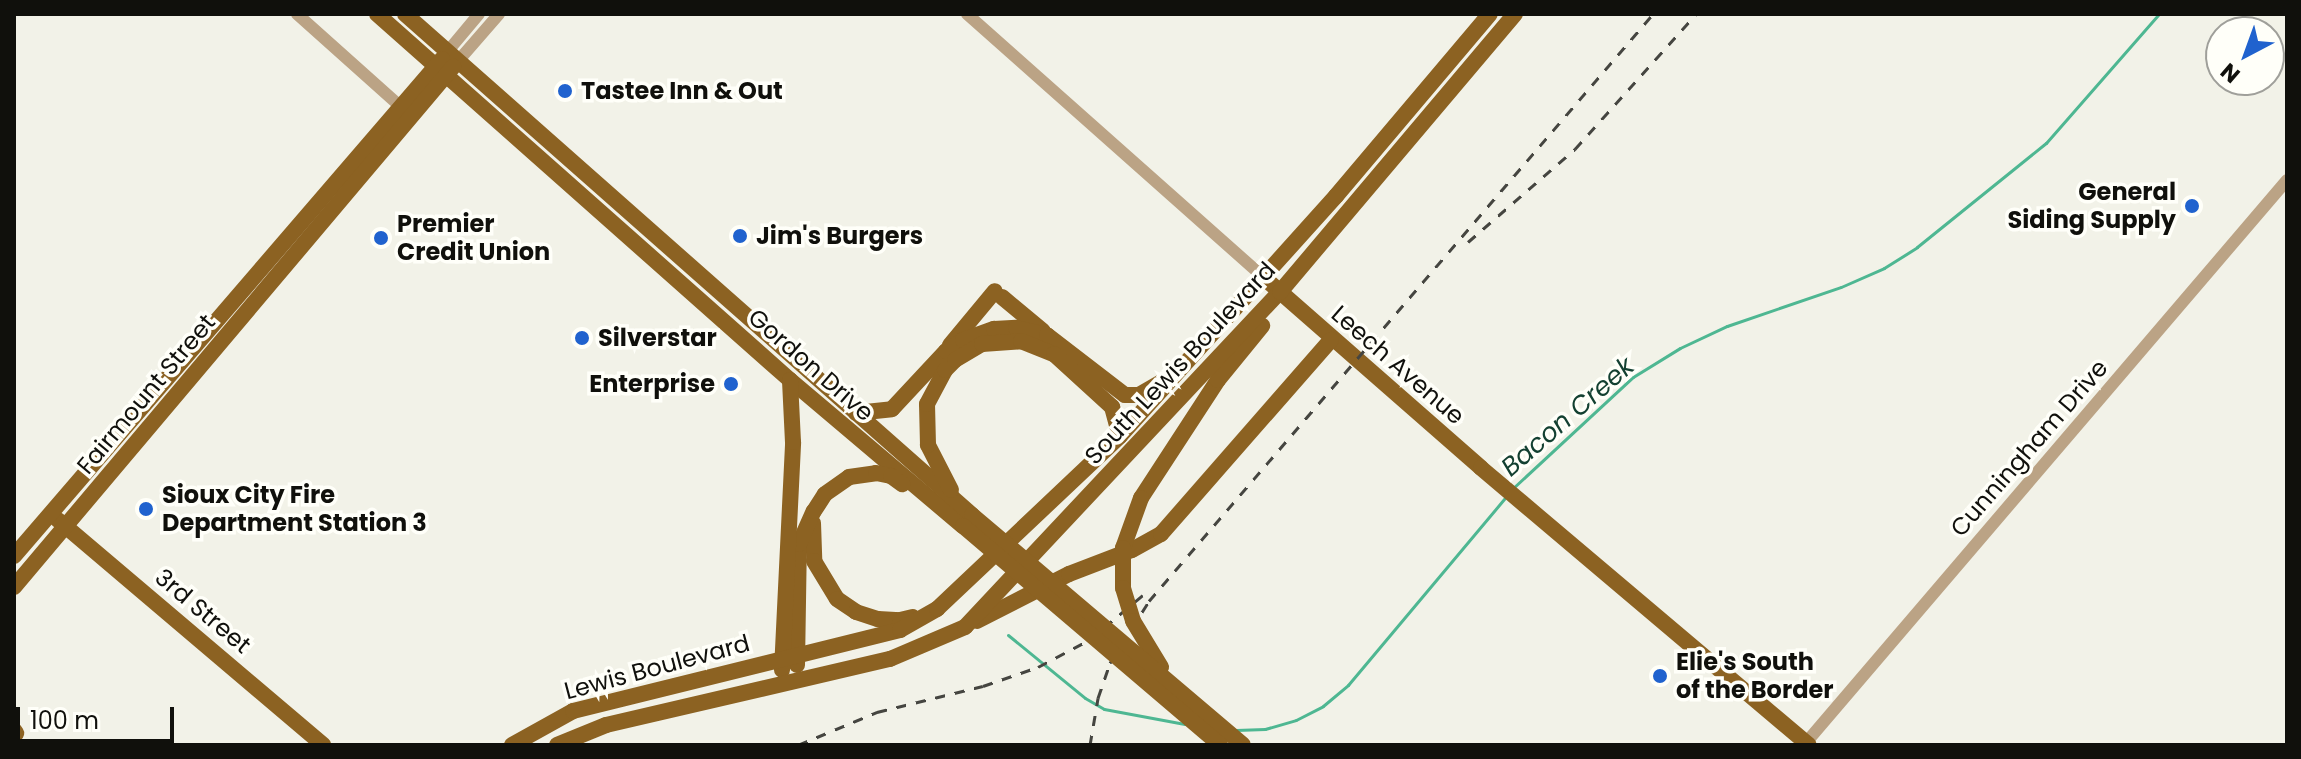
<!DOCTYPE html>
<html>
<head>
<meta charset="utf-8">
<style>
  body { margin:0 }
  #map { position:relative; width:2301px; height:759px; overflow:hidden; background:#f2f2e8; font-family:Poppins,sans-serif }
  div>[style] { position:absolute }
  .stream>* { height:3px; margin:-1.5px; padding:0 1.5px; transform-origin:1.5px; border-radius:1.5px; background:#4eb792 }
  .minor>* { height:12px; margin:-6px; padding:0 6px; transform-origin:6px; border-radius:6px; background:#bba385 }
  .major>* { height:16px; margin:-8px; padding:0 8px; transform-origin:8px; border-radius:8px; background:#8c6222 }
  .rail>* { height:3px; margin-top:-1.5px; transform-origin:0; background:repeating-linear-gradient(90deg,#454540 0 10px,transparent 0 20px) }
  .major-bridge>* { height:16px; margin:-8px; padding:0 8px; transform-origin:8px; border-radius:8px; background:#8c6222 }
  .dots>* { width:22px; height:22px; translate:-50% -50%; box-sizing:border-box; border:4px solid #fffff9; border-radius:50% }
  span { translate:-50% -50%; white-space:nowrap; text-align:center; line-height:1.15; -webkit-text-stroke:7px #fffff9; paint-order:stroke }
  .poi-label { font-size:24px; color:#10100c; font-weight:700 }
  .left { translate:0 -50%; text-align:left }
  .right { translate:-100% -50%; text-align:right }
  .street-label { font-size:24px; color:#10100c }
  .water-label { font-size:26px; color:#134031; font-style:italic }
  .frame { position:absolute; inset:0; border:16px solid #10100c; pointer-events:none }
  .north { position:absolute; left:2205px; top:16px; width:80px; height:80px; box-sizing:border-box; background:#fffff9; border:2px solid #9f9f9a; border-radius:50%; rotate:221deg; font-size:22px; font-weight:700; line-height:32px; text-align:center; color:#10100c }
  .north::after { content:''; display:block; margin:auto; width:28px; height:36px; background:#2062ce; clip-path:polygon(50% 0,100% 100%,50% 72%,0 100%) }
  .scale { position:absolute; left:16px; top:707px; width:158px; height:36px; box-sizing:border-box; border:4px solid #10100c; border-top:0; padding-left:10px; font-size:24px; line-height:28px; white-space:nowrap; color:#10100c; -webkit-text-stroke:6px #fffff9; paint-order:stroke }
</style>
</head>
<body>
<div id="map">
  <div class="stream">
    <div style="left:1512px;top:489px;width:165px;rotate:-42.8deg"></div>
    <div style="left:1633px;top:377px;width:55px;rotate:-31.7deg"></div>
    <div style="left:1680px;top:348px;width:52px;rotate:-25.1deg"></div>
    <div style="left:1727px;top:326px;width:120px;rotate:-18.9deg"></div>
    <div style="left:1841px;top:287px;width:47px;rotate:-23.8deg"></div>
    <div style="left:1884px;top:268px;width:39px;rotate:-32deg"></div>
    <div style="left:1917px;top:247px;width:166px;rotate:-38.9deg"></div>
    <div style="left:2046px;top:143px;width:171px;rotate:-48.8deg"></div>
    <div style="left:1008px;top:635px;width:99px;rotate:39.3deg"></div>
    <div style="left:1085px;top:698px;width:22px;rotate:30deg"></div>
    <div style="left:1104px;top:709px;width:82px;rotate:10.5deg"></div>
    <div style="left:1236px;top:730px;width:29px;rotate:-2deg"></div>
    <div style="left:1265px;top:729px;width:32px;rotate:-16deg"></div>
    <div style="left:1296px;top:720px;width:30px;rotate:-27deg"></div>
    <div style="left:1323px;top:706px;width:33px;rotate:-40deg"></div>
    <div style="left:1348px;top:685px;width:244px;rotate:-50deg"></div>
  </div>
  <div class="minor">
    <div style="left:297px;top:14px;width:138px;rotate:41.8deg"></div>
    <div style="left:967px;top:14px;width:395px;rotate:41.6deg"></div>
    <div style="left:448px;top:51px;width:48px;rotate:-50deg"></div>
    <div style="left:459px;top:60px;width:61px;rotate:-49deg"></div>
    <div style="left:1804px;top:745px;width:743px;rotate:-49.47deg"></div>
  </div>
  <div class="major">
    <div style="left:377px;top:14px;width:552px;rotate:41.55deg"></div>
    <div style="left:790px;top:380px;width:226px;rotate:40.2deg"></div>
    <div style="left:405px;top:14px;width:757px;rotate:41.46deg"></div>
    <div style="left:1262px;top:276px;width:291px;rotate:41.2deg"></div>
    <div style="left:1481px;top:468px;width:429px;rotate:40.2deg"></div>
    <div style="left:1002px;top:297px;width:53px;rotate:39.7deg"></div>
    <div style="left:950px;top:345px;width:70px;rotate:-50.2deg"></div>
    <div style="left:856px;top:413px;width:36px;rotate:-6deg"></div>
    <div style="left:892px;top:409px;width:79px;rotate:-47deg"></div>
    <div style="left:946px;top:351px;width:20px;rotate:-33deg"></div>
    <div style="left:963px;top:340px;width:33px;rotate:-20deg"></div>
    <div style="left:994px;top:329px;width:22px;rotate:-3deg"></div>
    <div style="left:1016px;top:328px;width:32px;rotate:13deg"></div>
    <div style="left:1047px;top:335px;width:98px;rotate:37.6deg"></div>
    <div style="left:1125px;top:395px;width:14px"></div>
    <div style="left:1139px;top:395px;width:24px;rotate:-30deg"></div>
    <div style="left:951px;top:490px;width:51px;rotate:-117.1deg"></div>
    <div style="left:928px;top:445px;width:41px;rotate:-91.4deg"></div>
    <div style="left:927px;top:404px;width:38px;rotate:-62deg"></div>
    <div style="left:945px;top:370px;width:14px;rotate:-45deg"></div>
    <div style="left:955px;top:360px;width:31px;rotate:-31deg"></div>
    <div style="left:982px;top:344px;width:39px;rotate:-4deg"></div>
    <div style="left:1021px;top:341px;width:35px;rotate:22deg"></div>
    <div style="left:1054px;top:354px;width:79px;rotate:42.4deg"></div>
    <div style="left:1112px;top:407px;width:30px;rotate:75deg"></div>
    <div style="left:1141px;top:498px;width:141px;rotate:-56.9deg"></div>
    <div style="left:1218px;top:380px;width:70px;rotate:-50.8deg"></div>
    <div style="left:58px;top:520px;width:348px;rotate:40.3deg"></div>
    <div style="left:813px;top:523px;width:38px;rotate:88deg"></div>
    <div style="left:814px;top:561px;width:44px;rotate:58.8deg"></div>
    <div style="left:837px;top:599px;width:23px;rotate:34deg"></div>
    <div style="left:856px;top:612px;width:23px;rotate:18deg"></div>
    <div style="left:878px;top:619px;width:22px;rotate:3deg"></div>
    <div style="left:900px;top:620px;width:13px;rotate:-13deg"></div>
    <div style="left:14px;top:556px;width:656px;rotate:-49.27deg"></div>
    <div style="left:14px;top:587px;width:681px;rotate:-49.83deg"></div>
    <div style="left:977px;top:621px;width:103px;rotate:-27.1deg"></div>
    <div style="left:1069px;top:574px;width:67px;rotate:-20.9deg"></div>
    <div style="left:1132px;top:550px;width:33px;rotate:-29deg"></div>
    <div style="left:1161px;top:534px;width:258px;rotate:-48.8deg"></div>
    <div style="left:797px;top:665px;width:121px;rotate:-89.1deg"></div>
    <div style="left:799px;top:544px;width:36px;rotate:-66deg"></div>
    <div style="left:814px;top:511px;width:20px;rotate:-57deg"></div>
    <div style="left:825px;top:494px;width:29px;rotate:-35deg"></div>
    <div style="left:849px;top:477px;width:27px;rotate:-8deg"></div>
    <div style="left:876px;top:473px;width:15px;rotate:11deg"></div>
    <div style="left:891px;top:476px;width:14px;rotate:36deg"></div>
    <div style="left:782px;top:670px;width:228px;rotate:-87.2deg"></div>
    <div style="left:793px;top:442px;width:62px;rotate:-92.8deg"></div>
    <div style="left:14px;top:730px;width:4px;rotate:56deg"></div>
    <div style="left:512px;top:745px;width:70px;rotate:-29.1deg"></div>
    <div style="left:573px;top:711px;width:337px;rotate:-13.9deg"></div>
    <div style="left:900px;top:630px;width:43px;rotate:-29.6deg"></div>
    <div style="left:937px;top:609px;width:252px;rotate:-43.4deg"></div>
    <div style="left:1120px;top:436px;width:323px;rotate:-48deg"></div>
    <div style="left:1336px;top:196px;width:238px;rotate:-49.8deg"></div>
    <div style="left:557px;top:745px;width:53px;rotate:-22.2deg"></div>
    <div style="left:606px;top:725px;width:292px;rotate:-13.1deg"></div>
    <div style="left:890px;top:659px;width:82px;rotate:-23.1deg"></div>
    <div style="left:965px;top:627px;width:460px;rotate:-46.8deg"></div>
    <div style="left:1280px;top:292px;width:364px;rotate:-49.8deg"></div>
  </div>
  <div class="rail">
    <div style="left:1468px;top:242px;width:142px;rotate:-41deg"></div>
    <div style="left:1575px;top:149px;width:181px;rotate:-48.1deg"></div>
    <div style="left:798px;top:745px;width:86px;rotate:-22.7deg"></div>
    <div style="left:877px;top:712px;width:109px;rotate:-13.8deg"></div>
    <div style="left:983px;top:686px;width:58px;rotate:-19.1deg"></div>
    <div style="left:1038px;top:667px;width:58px;rotate:-27.9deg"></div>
    <div style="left:1089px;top:640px;width:70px;rotate:-39.8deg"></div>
    <div style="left:1090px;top:745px;width:48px;rotate:-80.3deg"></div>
    <div style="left:1098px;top:698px;width:37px;rotate:-71deg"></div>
    <div style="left:1110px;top:663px;width:73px;rotate:-57.8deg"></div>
    <div style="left:1149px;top:601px;width:774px;rotate:-49.35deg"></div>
  </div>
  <div class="major-bridge">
    <div style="left:1141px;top:498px;width:53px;rotate:109.8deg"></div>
    <div style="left:1123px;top:548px;width:40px;rotate:90deg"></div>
    <div style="left:1123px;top:588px;width:34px;rotate:73deg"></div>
    <div style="left:1133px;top:621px;width:54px;rotate:58.7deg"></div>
    <div style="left:972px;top:515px;width:355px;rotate:40.3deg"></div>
    <div style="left:963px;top:526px;width:338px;rotate:40.4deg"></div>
  </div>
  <div class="dots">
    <div style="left:565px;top:91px;background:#2062ce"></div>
    <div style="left:2192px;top:206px;background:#2062ce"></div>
    <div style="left:740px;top:236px;background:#2062ce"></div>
    <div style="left:381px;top:238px;background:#2062ce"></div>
    <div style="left:582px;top:338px;background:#2062ce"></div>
    <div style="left:731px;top:384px;background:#2062ce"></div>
    <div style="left:146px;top:509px;background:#2062ce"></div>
    <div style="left:1660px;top:676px;background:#2062ce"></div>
  </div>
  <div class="poi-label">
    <span class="left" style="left:581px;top:91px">Tastee Inn &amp; Out</span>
    <span class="right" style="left:2176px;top:206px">General<br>Siding Supply</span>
    <span class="left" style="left:397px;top:238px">Premier<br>Credit Union</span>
    <span class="left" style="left:756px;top:236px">Jim's Burgers</span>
    <span class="left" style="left:598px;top:338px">Silverstar</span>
    <span class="right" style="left:715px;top:384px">Enterprise</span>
    <span class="left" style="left:162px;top:509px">Sioux City Fire<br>Department Station 3</span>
    <span class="left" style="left:1676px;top:676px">Elie's South<br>of the Border</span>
  </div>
  <div class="street-label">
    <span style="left:1180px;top:363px;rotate:-47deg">South Lewis Boulevard</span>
    <span style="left:811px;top:365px;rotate:41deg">Gordon Drive</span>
    <span style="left:1398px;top:365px;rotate:41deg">Leech Avenue</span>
    <span style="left:146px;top:394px;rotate:-50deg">Fairmount Street</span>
    <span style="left:2029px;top:448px;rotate:-49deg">Cunningham Drive</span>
    <span style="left:203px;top:611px;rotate:40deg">3rd Street</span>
    <span style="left:657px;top:667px;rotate:-15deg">Lewis Boulevard</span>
  </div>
  <div class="water-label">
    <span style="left:1568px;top:417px;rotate:-41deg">Bacon Creek</span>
  </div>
  <div class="frame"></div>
  <div class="north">N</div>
  <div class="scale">100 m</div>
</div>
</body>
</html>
